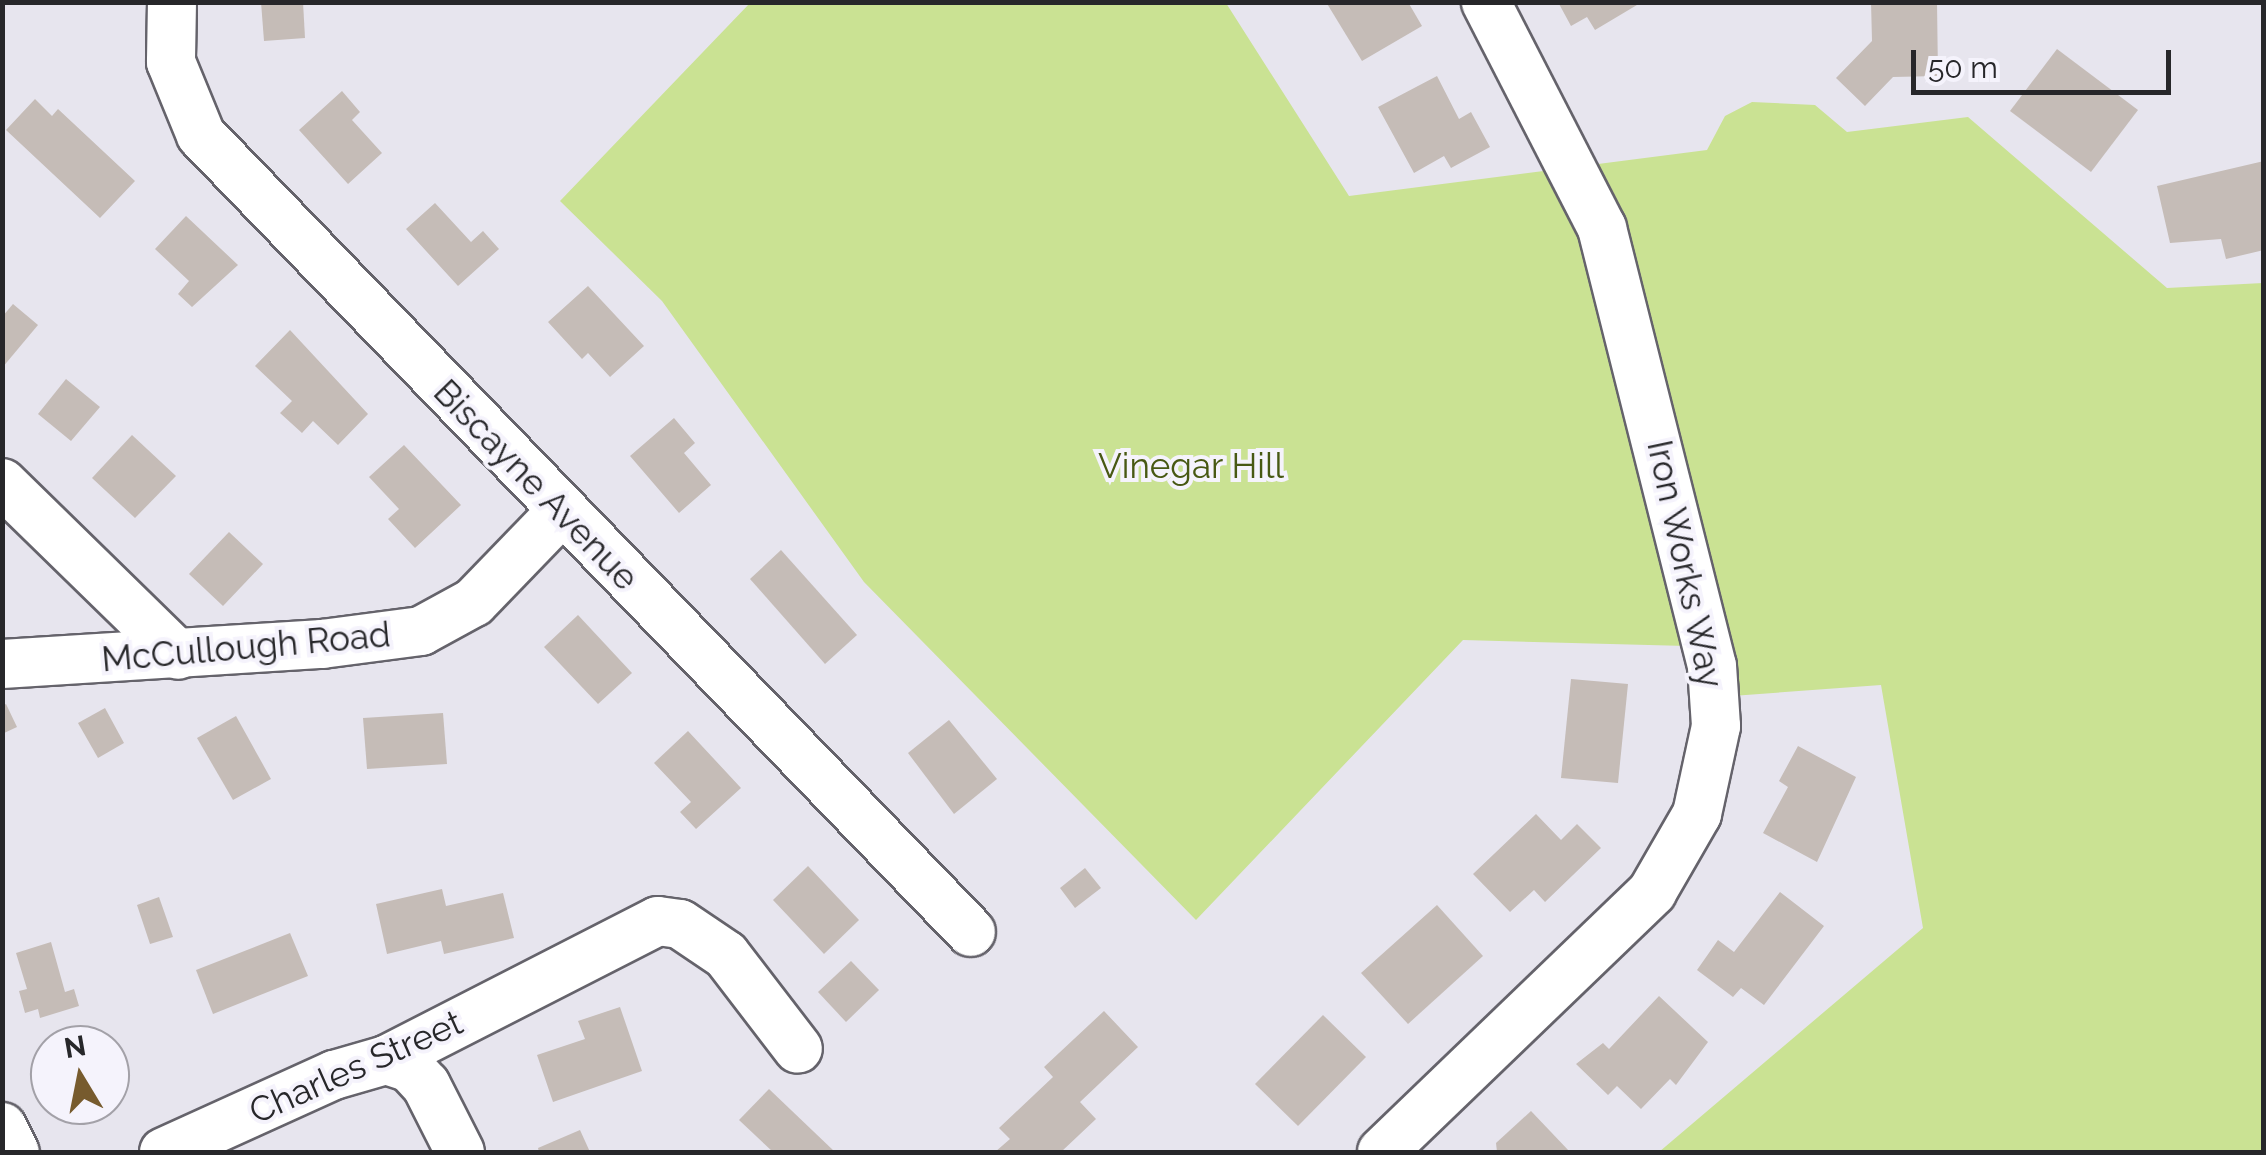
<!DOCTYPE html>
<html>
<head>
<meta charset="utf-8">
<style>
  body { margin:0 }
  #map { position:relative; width:2266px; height:1155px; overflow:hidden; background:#e7e5ee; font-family:Raleway,sans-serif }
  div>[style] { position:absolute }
  .green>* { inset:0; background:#cae293 }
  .building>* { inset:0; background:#c5bcb7 }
  .roads { filter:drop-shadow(2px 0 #65636b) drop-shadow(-2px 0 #65636b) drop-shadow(0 2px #65636b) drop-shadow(0 -2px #65636b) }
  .minor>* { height:48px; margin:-24px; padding:0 24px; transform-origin:24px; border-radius:24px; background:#fff }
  span { translate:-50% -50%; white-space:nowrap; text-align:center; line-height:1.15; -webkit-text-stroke:8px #f5f3fc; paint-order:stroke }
  .park-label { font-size:35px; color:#485913 }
  .street-label { font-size:35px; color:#27272a }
  .frame { position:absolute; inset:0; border:5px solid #27272a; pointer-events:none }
  .north { position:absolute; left:30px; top:1025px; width:100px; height:100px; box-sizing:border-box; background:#f5f3fc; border:2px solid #a3a1a8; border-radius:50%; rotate:350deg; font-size:28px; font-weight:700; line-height:40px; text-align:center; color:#27272a }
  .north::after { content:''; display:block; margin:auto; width:35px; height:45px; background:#775b2e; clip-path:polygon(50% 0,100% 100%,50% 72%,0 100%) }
  .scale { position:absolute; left:1911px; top:50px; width:260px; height:45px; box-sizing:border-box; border:5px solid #27272a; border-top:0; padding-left:12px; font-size:30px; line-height:35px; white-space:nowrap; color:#27272a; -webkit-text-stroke:8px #f5f3fc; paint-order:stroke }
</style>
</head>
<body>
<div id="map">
  <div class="green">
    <div style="clip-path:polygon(750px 3px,1226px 3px,1349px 196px,1707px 150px,1725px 116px,1752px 102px,1815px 105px,1847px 132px,1968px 117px,2167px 288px,2263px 283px,2263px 1152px,1659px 1152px,1923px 928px,1881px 685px,1732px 696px,1725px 647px,1463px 640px,1196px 920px,864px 582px,662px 301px,560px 201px)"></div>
  </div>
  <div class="building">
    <div style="clip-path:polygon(261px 2px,303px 2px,305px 38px,264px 41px)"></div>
    <div style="clip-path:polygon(1326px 2px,1408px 2px,1422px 26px,1362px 61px)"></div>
    <div style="clip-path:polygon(1558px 2px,1642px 2px,1595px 30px,1587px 17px,1571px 26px)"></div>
    <div style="clip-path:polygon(1871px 2px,1937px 2px,1938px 76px,1893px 77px,1865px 106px,1836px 78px,1872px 41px)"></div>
    <div style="clip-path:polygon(2057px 49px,2138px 110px,2091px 172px,2010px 111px)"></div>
    <div style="clip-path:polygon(1437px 76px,1459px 119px,1471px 112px,1490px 147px,1451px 168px,1444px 156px,1414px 173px,1378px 107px)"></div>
    <div style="clip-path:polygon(342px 91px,360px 112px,352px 120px,382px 153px,348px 184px,299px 130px)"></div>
    <div style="clip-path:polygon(35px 99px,52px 116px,58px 109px,135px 181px,100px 218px,6px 130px)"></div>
    <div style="clip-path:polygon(2264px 161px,2264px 250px,2226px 259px,2221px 239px,2170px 243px,2157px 186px)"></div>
    <div style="clip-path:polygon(435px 203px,471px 242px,483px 231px,499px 249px,458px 286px,406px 229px)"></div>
    <div style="clip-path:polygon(186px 216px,238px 265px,192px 307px,178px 294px,189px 281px,155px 249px)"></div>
    <div style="clip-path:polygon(588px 286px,644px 346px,610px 377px,588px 353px,582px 359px,548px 322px)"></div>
    <div style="clip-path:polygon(13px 304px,38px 325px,2px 368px,2px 317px)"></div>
    <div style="clip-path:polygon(290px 330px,368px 414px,338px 445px,313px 421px,302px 433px,280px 413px,292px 401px,255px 366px)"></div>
    <div style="clip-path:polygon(66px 379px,100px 407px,71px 441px,38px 414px)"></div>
    <div style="clip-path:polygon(674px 418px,695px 443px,684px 453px,711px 485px,679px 513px,630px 456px)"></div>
    <div style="clip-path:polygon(132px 435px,176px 476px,135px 518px,92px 478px)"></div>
    <div style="clip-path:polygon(404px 445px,461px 505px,415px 548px,388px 519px,399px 509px,369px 477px)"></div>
    <div style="clip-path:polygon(229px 532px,263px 564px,223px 606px,189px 574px)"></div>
    <div style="clip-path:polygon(781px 550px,857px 635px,825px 664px,750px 579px)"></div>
    <div style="clip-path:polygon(578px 615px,632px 673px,598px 704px,544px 647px)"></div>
    <div style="clip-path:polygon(1571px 679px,1628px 684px,1618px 783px,1561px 778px)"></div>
    <div style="clip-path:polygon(6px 704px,17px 727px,2px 734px,2px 706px)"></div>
    <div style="clip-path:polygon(105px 708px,124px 743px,98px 758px,78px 723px)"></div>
    <div style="clip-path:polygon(443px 713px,447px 764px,367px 769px,363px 718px)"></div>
    <div style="clip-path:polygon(236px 716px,271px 779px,233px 800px,197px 738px)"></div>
    <div style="clip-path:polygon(949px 720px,997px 779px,954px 814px,908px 753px)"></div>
    <div style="clip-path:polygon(688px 731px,741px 788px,696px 829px,680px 812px,691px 802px,654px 763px)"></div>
    <div style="clip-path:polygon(1798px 746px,1856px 777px,1817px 862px,1763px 833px,1788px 787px,1779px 781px)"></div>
    <div style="clip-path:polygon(1536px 814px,1561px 840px,1577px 824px,1601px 848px,1545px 902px,1534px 890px,1510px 912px,1473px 874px)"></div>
    <div style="clip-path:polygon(808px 866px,859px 920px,824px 954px,773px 900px)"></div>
    <div style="clip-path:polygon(1085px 868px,1101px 888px,1075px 908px,1060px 888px)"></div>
    <div style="clip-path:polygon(442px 889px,446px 906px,503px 893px,514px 938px,444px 954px,441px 941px,387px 954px,376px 904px)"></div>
    <div style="clip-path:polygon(1780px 892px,1824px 926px,1764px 1005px,1741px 988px,1733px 997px,1697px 970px,1718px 940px,1734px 952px)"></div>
    <div style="clip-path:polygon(159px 897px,173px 937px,150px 944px,137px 905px)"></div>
    <div style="clip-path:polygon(1437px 905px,1483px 956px,1408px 1024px,1361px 973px)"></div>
    <div style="clip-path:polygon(290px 933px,308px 976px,213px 1014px,196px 970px)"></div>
    <div style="clip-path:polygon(51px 942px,65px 992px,74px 989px,79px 1006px,40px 1018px,38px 1009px,25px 1013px,19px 991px,27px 989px,16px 953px)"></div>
    <div style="clip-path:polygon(851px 961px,879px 990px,846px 1022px,818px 992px)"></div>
    <div style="clip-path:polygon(1659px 996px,1708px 1042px,1676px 1085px,1670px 1079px,1641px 1109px,1617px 1086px,1608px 1095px,1576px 1064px,1603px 1043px,1609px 1049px)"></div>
    <div style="clip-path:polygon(620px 1007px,642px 1071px,553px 1102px,537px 1055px,585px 1039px,578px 1021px)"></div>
    <div style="clip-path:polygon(1104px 1011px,1138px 1047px,1080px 1102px,1096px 1119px,1061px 1152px,995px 1152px,1010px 1139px,999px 1128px,1053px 1077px,1044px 1067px)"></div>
    <div style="clip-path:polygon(1323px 1015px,1366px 1057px,1298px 1126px,1255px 1084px)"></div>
    <div style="clip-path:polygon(769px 1089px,835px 1152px,773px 1152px,739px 1120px)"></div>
    <div style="clip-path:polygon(1531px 1111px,1570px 1152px,1497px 1152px,1496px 1143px)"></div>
    <div style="clip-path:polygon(580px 1130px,590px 1152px,539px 1152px,538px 1148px)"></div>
  </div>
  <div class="roads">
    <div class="minor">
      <div style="left:172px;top:2px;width:60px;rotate:91deg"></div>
      <div style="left:171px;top:62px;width:79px;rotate:67.7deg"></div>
      <div style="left:201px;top:135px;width:1108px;rotate:45.99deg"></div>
      <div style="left:2px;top:483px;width:246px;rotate:44.3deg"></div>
      <div style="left:2px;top:664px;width:321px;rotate:-3.6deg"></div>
      <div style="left:322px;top:644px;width:100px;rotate:-7.5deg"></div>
      <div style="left:421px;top:631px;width:60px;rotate:-28.7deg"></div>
      <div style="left:474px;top:602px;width:127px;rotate:-46deg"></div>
      <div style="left:386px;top:1060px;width:25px;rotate:18deg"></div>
      <div style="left:410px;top:1068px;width:23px;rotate:47deg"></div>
      <div style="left:426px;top:1085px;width:75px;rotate:63.1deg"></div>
      <div style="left:2px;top:1127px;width:28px;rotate:63deg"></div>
      <div style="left:164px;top:1152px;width:187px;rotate:-24.4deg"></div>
      <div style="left:334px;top:1075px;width:54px;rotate:-16.1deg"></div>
      <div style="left:386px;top:1060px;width:305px;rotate:-27.1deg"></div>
      <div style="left:658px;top:921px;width:22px;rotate:8deg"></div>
      <div style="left:680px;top:924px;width:55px;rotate:34deg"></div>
      <div style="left:726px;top:955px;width:118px;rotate:52.5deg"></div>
      <div style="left:1382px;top:1152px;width:375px;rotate:-43.9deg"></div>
      <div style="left:1652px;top:892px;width:90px;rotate:-60deg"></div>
      <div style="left:1697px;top:814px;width:90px;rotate:-77.8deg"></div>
      <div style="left:1716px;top:726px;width:60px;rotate:-93.8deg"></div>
      <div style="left:1712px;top:666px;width:452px;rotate:-104.1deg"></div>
      <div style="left:1602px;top:228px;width:254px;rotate:-117.2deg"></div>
    </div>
  </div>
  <div class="park-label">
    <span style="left:1191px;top:466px">Vinegar Hill</span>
  </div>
  <div class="street-label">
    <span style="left:536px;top:485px;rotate:46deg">Biscayne Avenue</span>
    <span style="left:1685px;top:564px;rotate:78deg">Iron Works Way</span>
    <span style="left:246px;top:647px;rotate:-5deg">McCullough Road</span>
    <span style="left:356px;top:1067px;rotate:-24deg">Charles Street</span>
  </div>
  <div class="frame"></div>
  <div class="north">N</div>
  <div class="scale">50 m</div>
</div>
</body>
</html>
